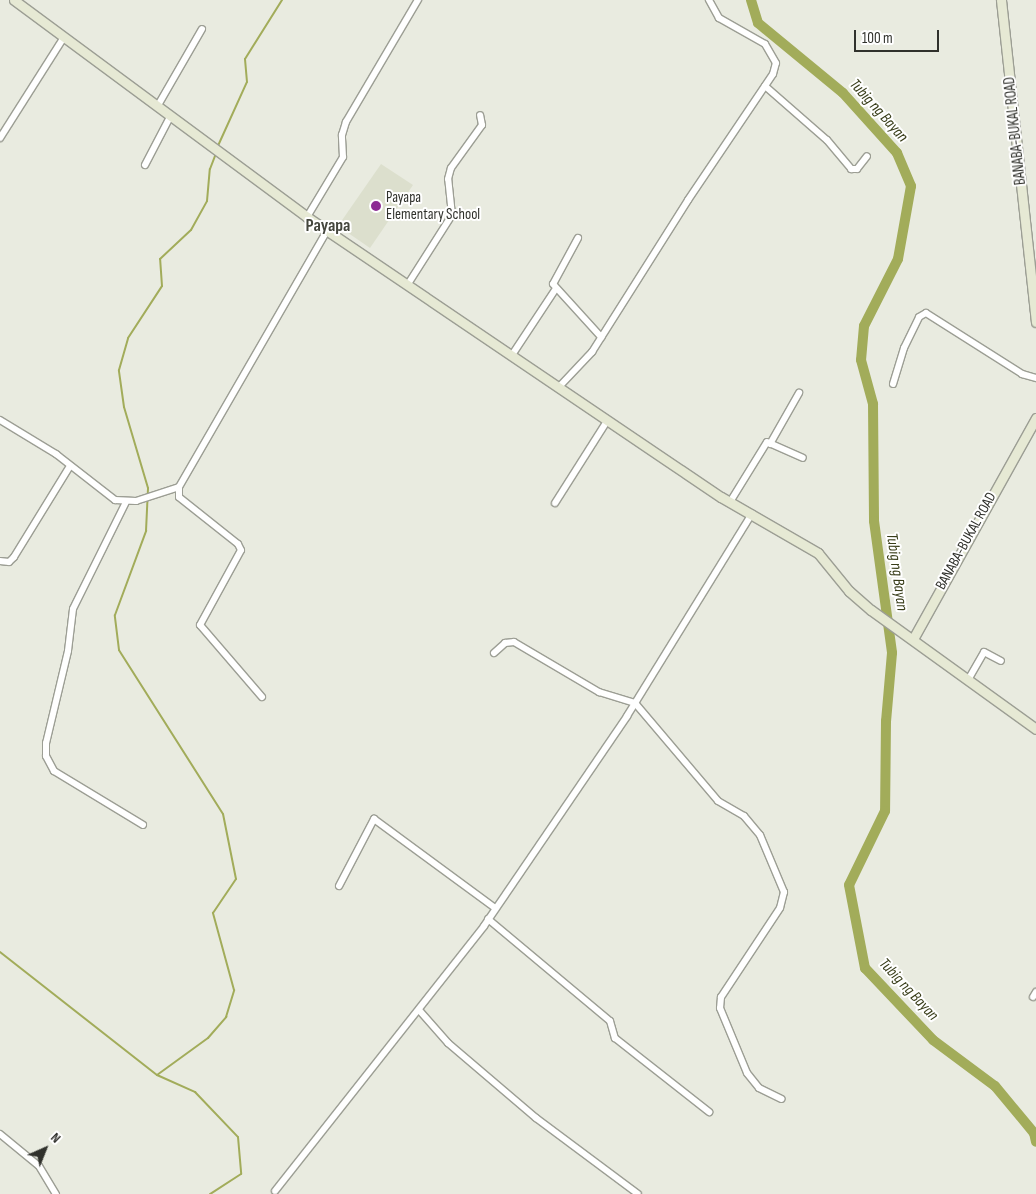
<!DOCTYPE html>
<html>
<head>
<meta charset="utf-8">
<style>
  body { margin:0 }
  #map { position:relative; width:1036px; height:1194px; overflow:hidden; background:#e9ebe0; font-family:"Sofia Sans Condensed",sans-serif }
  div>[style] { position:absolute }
  .built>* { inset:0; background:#dcdfcd }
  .stream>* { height:2px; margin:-1px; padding:0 1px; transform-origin:1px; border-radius:1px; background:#a2ac5a }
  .river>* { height:10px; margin:-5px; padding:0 5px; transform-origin:5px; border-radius:5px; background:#a2ac5a }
  .roads { filter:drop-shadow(1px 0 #9c9e94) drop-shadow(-1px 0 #9c9e94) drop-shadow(0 1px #9c9e94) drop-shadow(0 -1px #9c9e94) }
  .street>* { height:6px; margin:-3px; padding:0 3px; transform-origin:3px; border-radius:3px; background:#fff }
  .secondary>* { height:9px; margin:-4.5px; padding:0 4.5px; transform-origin:4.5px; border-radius:4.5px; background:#e6e9d4 }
  .dots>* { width:14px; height:14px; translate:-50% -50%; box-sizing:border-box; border:2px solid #fff; border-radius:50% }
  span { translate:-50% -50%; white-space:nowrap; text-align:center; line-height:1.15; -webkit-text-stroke:4px #fff; paint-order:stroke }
  .street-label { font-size:15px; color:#30312c }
  .poi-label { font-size:15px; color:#30312c }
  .left { translate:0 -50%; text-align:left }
  .water-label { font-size:16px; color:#383d19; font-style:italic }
  .quarter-label { font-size:18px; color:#44463d; font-weight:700 }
  .north { position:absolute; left:20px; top:1124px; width:50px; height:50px; -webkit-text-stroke:4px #fff; paint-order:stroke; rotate:44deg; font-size:14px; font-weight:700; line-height:20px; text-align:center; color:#30312c }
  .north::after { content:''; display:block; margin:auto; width:18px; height:22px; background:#30312c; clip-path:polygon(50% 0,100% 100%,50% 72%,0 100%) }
  .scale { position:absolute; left:854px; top:30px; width:85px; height:22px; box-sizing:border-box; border:2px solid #30312c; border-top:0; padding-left:6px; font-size:15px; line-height:18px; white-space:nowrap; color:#30312c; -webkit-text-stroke:4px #fff; paint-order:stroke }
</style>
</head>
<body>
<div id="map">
  <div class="built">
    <div style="clip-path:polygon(381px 164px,413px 185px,370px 248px,338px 226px)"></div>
  </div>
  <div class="stream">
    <div style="left:217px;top:148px;width:72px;rotate:-65.6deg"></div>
    <div style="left:247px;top:82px;width:23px;rotate:-95deg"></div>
    <div style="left:245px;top:59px;width:70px;rotate:-57.9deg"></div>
    <div style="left:0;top:952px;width:199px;rotate:38.1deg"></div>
    <div style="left:157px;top:1075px;width:42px;rotate:24.1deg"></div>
    <div style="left:195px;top:1092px;width:62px;rotate:46.3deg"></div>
    <div style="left:238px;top:1137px;width:37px;rotate:85deg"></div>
    <div style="left:241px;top:1174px;width:37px;rotate:147deg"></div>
    <div style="left:157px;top:1075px;width:63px;rotate:-36deg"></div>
    <div style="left:208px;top:1038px;width:28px;rotate:-49deg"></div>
    <div style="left:226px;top:1017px;width:28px;rotate:-73deg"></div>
    <div style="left:234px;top:990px;width:80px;rotate:-105.3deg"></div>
    <div style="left:213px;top:913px;width:41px;rotate:-55.9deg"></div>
    <div style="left:236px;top:879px;width:66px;rotate:-101.3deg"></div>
    <div style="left:223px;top:814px;width:194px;rotate:-122.4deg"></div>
    <div style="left:119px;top:650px;width:35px;rotate:-97deg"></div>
    <div style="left:115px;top:615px;width:90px;rotate:-69.7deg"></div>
    <div style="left:146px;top:531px;width:43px;rotate:-87.3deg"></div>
    <div style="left:148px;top:488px;width:84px;rotate:-106.5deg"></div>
    <div style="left:124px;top:407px;width:37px;rotate:-98deg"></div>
    <div style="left:119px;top:370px;width:33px;rotate:-74deg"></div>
    <div style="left:128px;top:338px;width:62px;rotate:-56.8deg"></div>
    <div style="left:162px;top:286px;width:27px;rotate:-94deg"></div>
    <div style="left:160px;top:259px;width:42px;rotate:-43.1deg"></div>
    <div style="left:191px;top:230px;width:33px;rotate:-61deg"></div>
    <div style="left:207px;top:201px;width:32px;rotate:-85deg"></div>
    <div style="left:210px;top:169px;width:17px;rotate:-69deg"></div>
  </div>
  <div class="river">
    <div style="left:751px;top:0;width:24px;rotate:73deg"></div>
    <div style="left:758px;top:23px;width:110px;rotate:39.5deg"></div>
    <div style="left:843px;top:93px;width:81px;rotate:48deg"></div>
    <div style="left:897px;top:153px;width:36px;rotate:67deg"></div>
    <div style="left:911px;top:186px;width:74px;rotate:100.1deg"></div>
    <div style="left:898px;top:259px;width:75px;rotate:116.9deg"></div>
    <div style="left:864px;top:326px;width:34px;rotate:95deg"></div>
    <div style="left:861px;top:360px;width:46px;rotate:74.7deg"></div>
    <div style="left:873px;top:404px;width:117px;rotate:89.5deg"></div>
    <div style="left:874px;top:521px;width:133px;rotate:82.2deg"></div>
    <div style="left:892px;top:653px;width:68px;rotate:95deg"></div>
    <div style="left:886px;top:721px;width:90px;rotate:90.6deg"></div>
    <div style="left:885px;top:811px;width:82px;rotate:115.9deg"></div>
    <div style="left:849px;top:885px;width:85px;rotate:79.1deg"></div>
    <div style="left:865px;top:968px;width:99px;rotate:46.6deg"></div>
    <div style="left:933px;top:1040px;width:77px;rotate:36.6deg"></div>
    <div style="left:995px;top:1086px;width:61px;rotate:50.3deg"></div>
    <div style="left:1034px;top:1133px;width:9px;rotate:77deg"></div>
  </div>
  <div class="roads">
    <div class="street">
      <div style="left:765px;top:86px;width:82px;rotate:41.1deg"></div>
      <div style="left:827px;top:140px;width:38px;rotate:50deg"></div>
      <div style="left:851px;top:169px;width:6px"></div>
      <div style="left:857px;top:169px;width:16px;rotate:-52deg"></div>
      <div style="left:157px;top:107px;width:90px;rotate:-60deg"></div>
      <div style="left:0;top:138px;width:120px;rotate:-57.6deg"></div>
      <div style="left:145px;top:165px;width:54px;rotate:-62.5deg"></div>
      <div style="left:307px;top:217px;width:70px;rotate:-59deg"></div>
      <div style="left:343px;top:157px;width:22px;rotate:-93deg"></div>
      <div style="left:342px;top:135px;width:14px;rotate:-73deg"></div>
      <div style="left:346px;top:122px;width:142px;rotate:-59.5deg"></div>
      <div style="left:578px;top:238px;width:52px;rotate:118.5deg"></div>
      <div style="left:553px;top:284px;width:72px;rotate:47.8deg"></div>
      <div style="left:408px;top:284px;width:82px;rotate:-57.5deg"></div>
      <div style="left:452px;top:215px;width:36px;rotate:-96deg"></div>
      <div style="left:448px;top:179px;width:11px;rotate:-75deg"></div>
      <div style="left:451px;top:168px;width:53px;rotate:-54.2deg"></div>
      <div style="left:482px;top:125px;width:10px;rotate:-101deg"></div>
      <div style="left:512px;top:355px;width:78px;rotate:-56.5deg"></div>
      <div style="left:893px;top:384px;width:38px;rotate:-73deg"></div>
      <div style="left:904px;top:348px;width:34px;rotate:-64deg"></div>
      <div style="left:919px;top:317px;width:8px;rotate:-30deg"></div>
      <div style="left:926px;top:313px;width:114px;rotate:32.4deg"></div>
      <div style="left:1022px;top:374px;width:15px;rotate:16deg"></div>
      <div style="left:558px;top:388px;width:50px;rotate:-46.6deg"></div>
      <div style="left:592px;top:352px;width:180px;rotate:-57.7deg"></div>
      <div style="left:688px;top:200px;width:152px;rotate:-56deg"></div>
      <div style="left:773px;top:74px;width:11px;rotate:-75deg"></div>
      <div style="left:776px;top:63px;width:22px;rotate:-120deg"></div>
      <div style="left:765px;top:44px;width:53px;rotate:-150.5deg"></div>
      <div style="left:719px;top:18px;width:21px;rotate:-119deg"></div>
      <div style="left:0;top:420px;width:66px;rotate:31.3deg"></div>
      <div style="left:56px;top:454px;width:75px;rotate:37.9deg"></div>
      <div style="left:115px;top:500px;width:21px;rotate:3deg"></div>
      <div style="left:136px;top:501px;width:45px;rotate:-18deg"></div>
      <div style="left:770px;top:444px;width:59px;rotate:-60.4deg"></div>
      <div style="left:126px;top:502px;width:119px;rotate:116.4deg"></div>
      <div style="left:73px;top:609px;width:42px;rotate:96.8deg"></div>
      <div style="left:68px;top:651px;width:95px;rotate:103.4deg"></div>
      <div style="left:46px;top:743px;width:13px;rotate:90deg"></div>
      <div style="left:46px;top:756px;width:17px;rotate:62deg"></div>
      <div style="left:54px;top:771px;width:104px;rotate:31.2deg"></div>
      <div style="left:730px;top:502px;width:70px;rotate:-58.3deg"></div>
      <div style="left:767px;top:442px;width:39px;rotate:24deg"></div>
      <div style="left:555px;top:503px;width:97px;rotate:-57.6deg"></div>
      <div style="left:0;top:561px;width:9px;rotate:6deg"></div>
      <div style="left:9px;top:562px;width:7px;rotate:-45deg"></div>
      <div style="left:14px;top:557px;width:107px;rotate:-58.4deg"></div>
      <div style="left:494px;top:653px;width:15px;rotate:-42deg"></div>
      <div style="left:505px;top:643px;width:9px;rotate:-6deg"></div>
      <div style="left:514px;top:642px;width:99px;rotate:30.5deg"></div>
      <div style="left:599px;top:692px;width:38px;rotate:17deg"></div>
      <div style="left:635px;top:703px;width:128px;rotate:49.7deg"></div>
      <div style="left:718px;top:801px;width:30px;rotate:30deg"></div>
      <div style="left:744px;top:816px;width:25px;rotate:50deg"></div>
      <div style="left:760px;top:835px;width:62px;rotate:67.2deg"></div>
      <div style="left:784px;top:892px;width:16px;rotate:104deg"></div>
      <div style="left:780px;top:908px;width:107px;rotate:123.5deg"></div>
      <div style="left:721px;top:997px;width:11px;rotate:95deg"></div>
      <div style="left:720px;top:1008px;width:70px;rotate:67.4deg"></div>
      <div style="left:747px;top:1073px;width:19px;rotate:51deg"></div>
      <div style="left:759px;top:1088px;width:25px;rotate:26deg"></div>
      <div style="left:968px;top:680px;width:32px;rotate:-60deg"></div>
      <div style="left:984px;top:652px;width:19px;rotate:28deg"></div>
      <div style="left:262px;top:697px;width:95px;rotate:-130.7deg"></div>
      <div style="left:200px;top:625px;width:85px;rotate:-61.3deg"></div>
      <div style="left:241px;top:550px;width:7px;rotate:-117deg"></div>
      <div style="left:238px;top:544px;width:75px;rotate:-141.5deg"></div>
      <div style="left:179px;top:497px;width:10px;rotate:-90deg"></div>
      <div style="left:179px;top:487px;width:298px;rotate:-60deg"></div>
      <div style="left:339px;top:886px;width:76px;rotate:-62.4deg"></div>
      <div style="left:374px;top:819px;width:150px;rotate:36.3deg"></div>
      <div style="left:488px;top:919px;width:159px;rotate:39.9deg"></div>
      <div style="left:610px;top:1021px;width:18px;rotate:74deg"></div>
      <div style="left:615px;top:1038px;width:120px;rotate:38.2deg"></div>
      <div style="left:1033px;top:997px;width:6px;rotate:-59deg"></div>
      <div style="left:419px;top:1010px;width:44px;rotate:48.7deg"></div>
      <div style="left:448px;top:1043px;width:116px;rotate:40.4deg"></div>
      <div style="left:536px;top:1118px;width:127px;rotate:36.7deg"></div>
      <div style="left:0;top:1134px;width:50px;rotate:39.4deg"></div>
      <div style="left:39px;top:1166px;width:33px;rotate:59deg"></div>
      <div style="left:275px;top:1191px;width:337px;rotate:-51.7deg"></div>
      <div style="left:484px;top:926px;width:254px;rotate:-55.7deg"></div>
      <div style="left:627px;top:716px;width:238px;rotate:-58.3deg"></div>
    </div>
    <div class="secondary">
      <div style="left:14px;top:0;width:365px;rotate:36.5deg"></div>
      <div style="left:307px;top:217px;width:500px;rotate:34.1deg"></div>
      <div style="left:721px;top:497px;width:112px;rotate:30deg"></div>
      <div style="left:818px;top:553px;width:49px;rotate:50.8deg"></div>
      <div style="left:849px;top:591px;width:29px;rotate:41deg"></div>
      <div style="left:871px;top:610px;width:203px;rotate:35.8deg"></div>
      <div style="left:1001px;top:0;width:324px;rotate:83.8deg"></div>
      <div style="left:913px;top:639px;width:253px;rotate:-60.9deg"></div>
    </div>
  </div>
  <div class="dots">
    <div style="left:376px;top:206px;background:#8d2c94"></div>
  </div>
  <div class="street-label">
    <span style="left:1015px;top:131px;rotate:-96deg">BANABA-BUKAL ROAD</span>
    <span style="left:966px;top:541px;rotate:-61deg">BANABA-BUKAL ROAD</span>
  </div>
  <div class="poi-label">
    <span class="left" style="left:386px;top:206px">Payapa<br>Elementary School</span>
  </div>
  <div class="water-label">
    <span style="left:878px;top:111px;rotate:48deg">Tubig ng Bayan</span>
    <span style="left:896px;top:572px;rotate:82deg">Tubig ng Bayan</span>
    <span style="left:908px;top:990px;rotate:47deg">Tubig ng Bayan</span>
  </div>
  <div class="quarter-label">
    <span style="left:328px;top:226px">Payapa</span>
  </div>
  <div class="north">N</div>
  <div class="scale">100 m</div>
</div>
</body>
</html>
